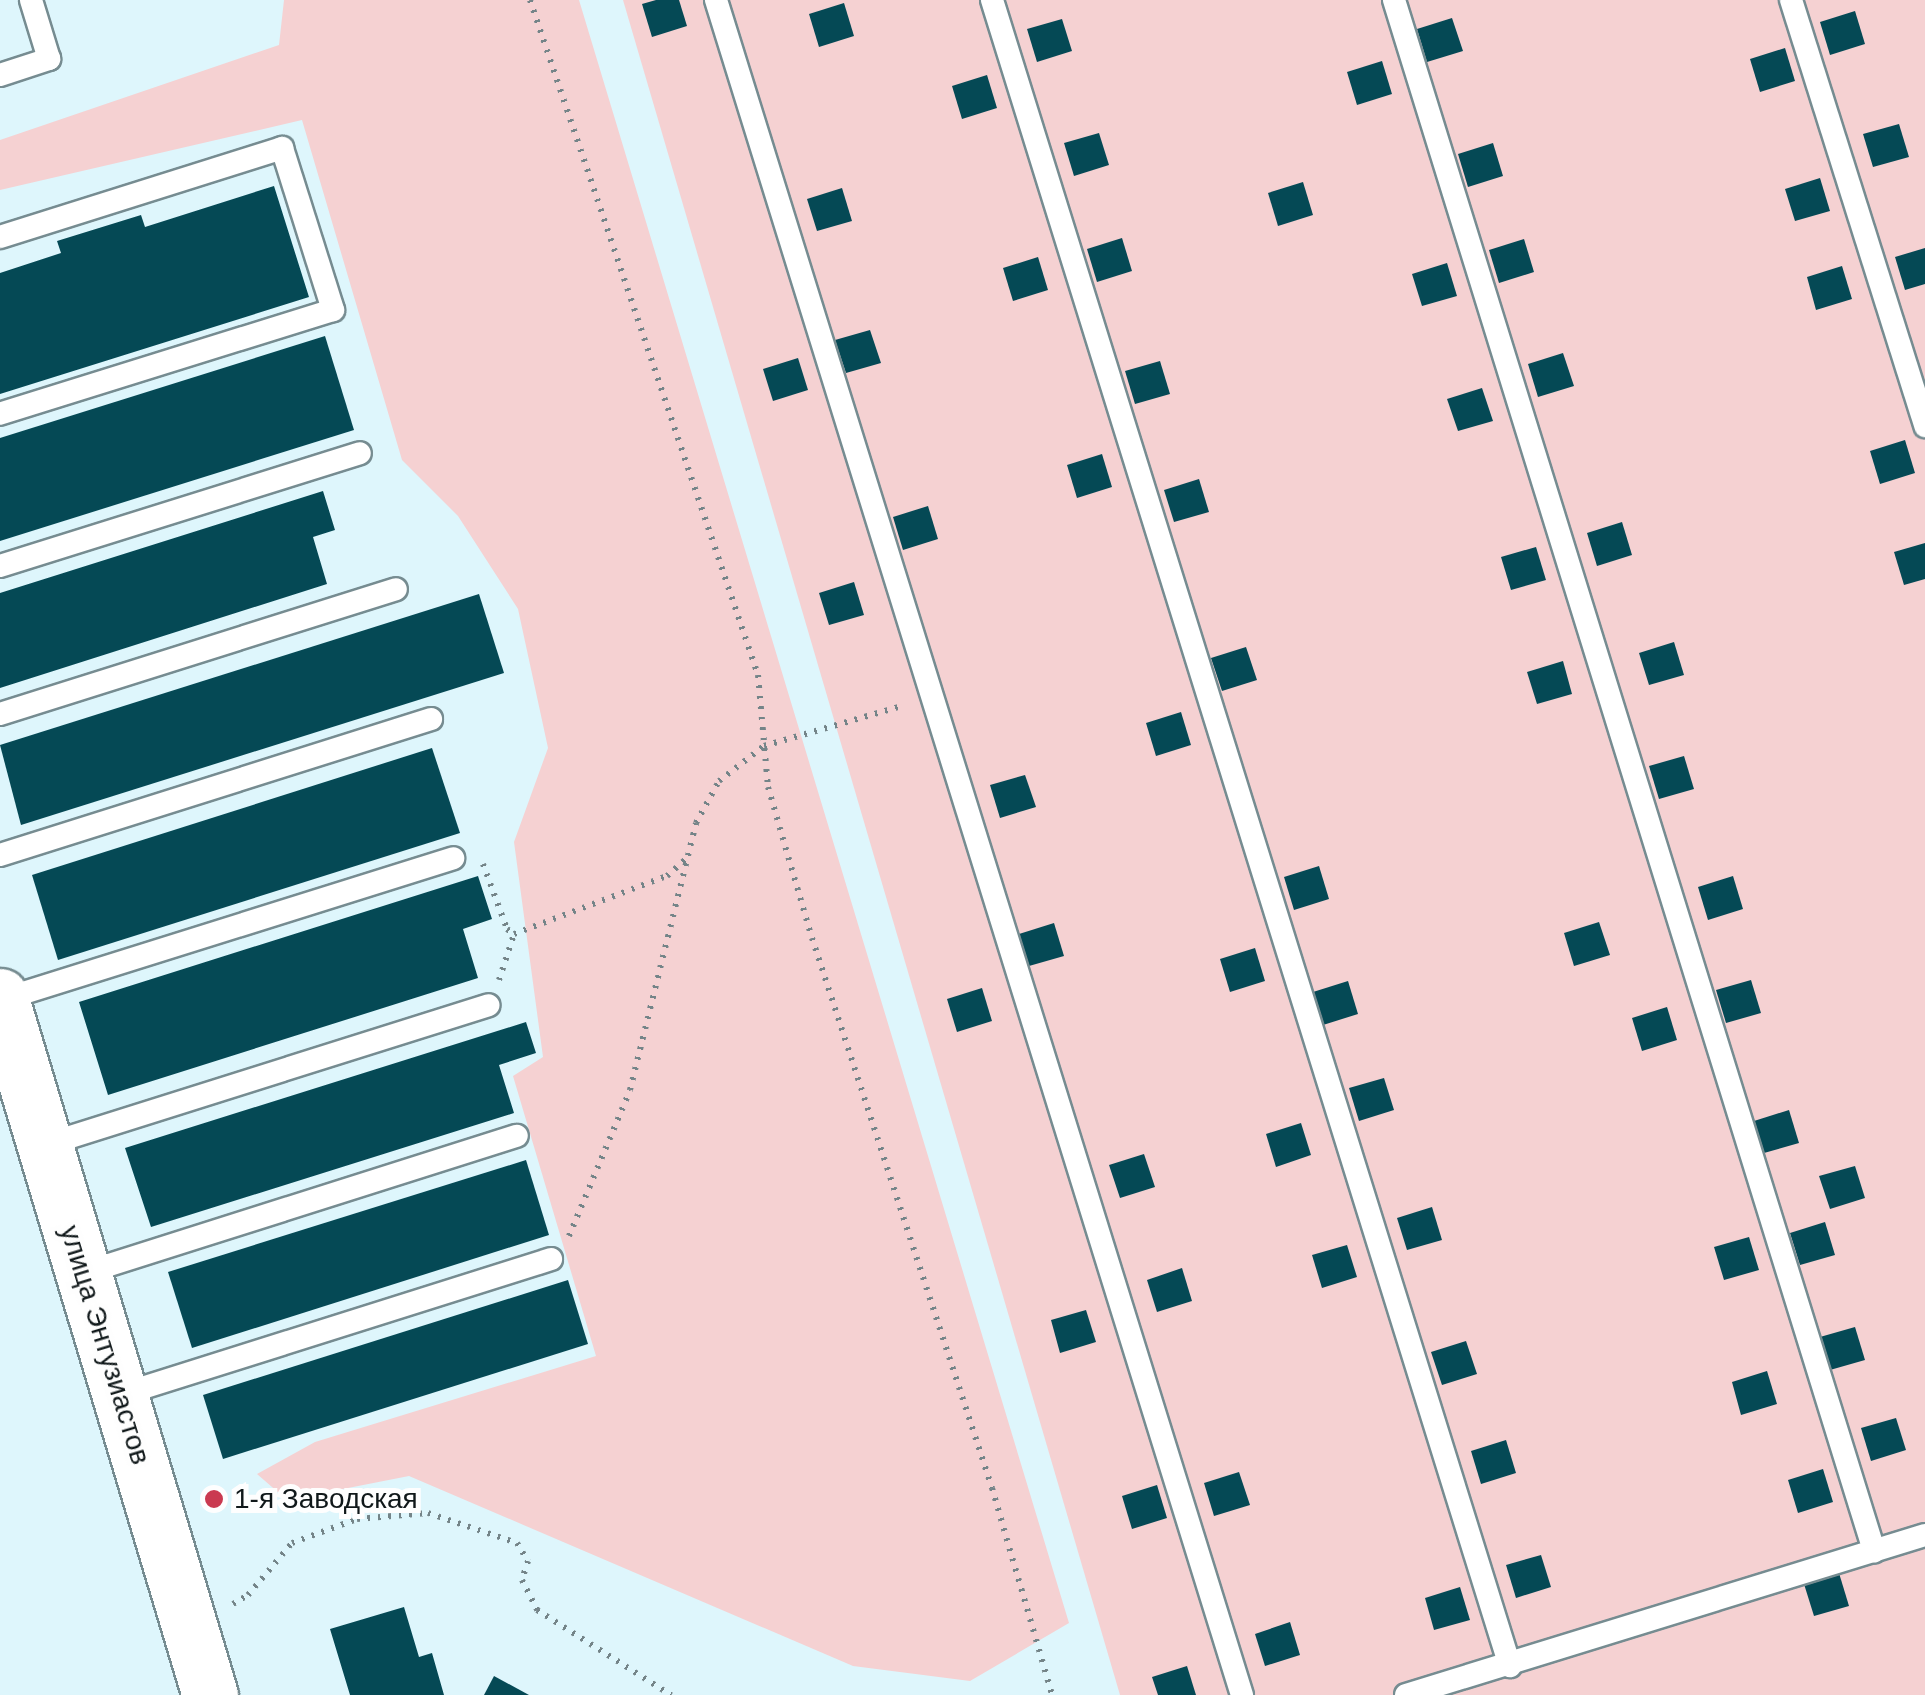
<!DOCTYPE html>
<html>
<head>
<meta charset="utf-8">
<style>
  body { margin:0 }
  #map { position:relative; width:1925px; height:1695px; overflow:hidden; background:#def6fc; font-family:Helvetica,sans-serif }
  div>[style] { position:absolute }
  .green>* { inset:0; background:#f5d1d2 }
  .building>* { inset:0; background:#054955 }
  .path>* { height:6px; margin-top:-3px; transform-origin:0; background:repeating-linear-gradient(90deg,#748488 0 2.5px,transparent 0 10.5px) }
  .roads { filter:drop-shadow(2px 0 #768c91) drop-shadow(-2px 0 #768c91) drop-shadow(0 2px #768c91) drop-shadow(0 -2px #768c91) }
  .lane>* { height:22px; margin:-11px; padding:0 11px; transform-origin:11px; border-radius:11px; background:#fff }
  .secondary>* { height:55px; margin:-27.5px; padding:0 27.5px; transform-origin:27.5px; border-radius:27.5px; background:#fff }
  .dots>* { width:28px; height:28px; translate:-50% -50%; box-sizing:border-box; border:5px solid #fefefe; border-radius:50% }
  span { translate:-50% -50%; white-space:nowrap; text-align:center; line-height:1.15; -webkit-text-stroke:10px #fefefe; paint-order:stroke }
  .street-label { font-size:28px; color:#10181a }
  .poi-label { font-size:28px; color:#10181a }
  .left { translate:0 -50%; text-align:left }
</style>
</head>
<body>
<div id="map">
  <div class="green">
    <div style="clip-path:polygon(284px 0,579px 0,1069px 1623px,970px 1681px,853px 1666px,409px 1476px,287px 1500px,257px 1474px,315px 1442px,596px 1356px,513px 1076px,543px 1057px,514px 842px,548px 748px,518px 609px,458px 516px,402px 460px,302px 120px,0 190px,0 140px,279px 45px)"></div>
    <div style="clip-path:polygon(623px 0,1925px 0,1925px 1695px,1120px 1695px)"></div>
  </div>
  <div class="building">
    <div style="clip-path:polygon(656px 0,679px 0,687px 26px,652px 37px,642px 4px)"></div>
    <div style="clip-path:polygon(844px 3px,854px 36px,819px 47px,809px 14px)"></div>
    <div style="clip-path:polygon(1855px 11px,1865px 44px,1830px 55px,1820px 22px)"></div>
    <div style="clip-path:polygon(1452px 18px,1463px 51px,1427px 62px,1417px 29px)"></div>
    <div style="clip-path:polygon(1062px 19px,1072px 51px,1037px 62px,1027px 29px)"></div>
    <div style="clip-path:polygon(1785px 48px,1795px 81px,1760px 92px,1750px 59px)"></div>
    <div style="clip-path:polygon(1382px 61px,1392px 94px,1357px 105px,1347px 72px)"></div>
    <div style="clip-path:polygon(987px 75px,997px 108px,962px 119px,952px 86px)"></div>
    <div style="clip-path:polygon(1899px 124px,1909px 157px,1873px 167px,1863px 134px)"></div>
    <div style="clip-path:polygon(1099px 133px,1109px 165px,1074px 176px,1064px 143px)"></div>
    <div style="clip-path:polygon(1493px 143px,1503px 176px,1468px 187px,1458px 154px)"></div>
    <div style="clip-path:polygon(1820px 178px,1830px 211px,1795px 221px,1785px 189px)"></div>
    <div style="clip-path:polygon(1303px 182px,1313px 215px,1278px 226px,1268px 193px)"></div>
    <div style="clip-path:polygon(274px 186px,309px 297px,0 394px,0 273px,61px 253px,57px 241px,141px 215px,145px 227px)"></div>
    <div style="clip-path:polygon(842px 188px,852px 221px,817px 231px,807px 199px)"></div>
    <div style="clip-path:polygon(1122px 238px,1132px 271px,1097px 282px,1087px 249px)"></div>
    <div style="clip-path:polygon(1524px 239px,1534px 272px,1499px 283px,1489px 250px)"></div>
    <div style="clip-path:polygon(1925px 248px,1925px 284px,1905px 290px,1895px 257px)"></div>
    <div style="clip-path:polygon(1038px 257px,1048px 290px,1013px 301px,1003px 268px)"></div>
    <div style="clip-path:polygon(1447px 263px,1457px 296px,1422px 306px,1412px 274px)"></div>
    <div style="clip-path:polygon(1842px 266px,1852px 299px,1816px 310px,1807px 277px)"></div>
    <div style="clip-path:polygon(870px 330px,881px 363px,846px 373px,835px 340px)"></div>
    <div style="clip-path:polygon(325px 336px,354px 430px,0 541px,0 438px)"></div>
    <div style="clip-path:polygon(1563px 353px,1574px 386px,1538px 397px,1528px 364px)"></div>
    <div style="clip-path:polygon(798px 358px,808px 390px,773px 401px,763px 369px)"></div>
    <div style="clip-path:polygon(1160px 361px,1170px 394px,1135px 404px,1125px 371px)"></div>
    <div style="clip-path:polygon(1482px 388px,1493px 421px,1458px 431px,1447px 399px)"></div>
    <div style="clip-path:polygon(1905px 440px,1915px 473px,1880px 484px,1870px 451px)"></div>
    <div style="clip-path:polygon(1102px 454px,1112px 487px,1077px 498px,1067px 465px)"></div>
    <div style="clip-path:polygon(1199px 479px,1209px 512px,1174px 522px,1164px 490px)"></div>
    <div style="clip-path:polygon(323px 491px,335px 530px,313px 537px,327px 584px,0 688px,0 593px)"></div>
    <div style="clip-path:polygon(928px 506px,938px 539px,903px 550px,893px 517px)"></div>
    <div style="clip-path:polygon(1622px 522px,1632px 555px,1597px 566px,1587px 533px)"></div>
    <div style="clip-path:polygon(1925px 543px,1925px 579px,1904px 585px,1894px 552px)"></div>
    <div style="clip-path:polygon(1536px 547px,1546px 580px,1511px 590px,1501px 557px)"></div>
    <div style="clip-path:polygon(854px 582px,864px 615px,829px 625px,819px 593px)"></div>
    <div style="clip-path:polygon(479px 594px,504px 673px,21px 825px,0 745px)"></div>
    <div style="clip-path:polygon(1674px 642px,1684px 675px,1649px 685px,1639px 653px)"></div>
    <div style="clip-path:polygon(1246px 647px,1257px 680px,1222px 691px,1211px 658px)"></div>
    <div style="clip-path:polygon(1563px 661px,1572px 694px,1537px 704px,1527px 672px)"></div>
    <div style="clip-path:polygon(1181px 712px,1191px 745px,1156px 756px,1146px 723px)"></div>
    <div style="clip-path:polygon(432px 748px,460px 833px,58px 960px,32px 875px)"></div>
    <div style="clip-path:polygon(1684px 756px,1694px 789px,1659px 799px,1649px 766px)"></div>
    <div style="clip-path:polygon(1025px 775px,1036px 807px,1000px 818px,990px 785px)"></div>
    <div style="clip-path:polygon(1319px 866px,1329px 899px,1294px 910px,1284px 877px)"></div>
    <div style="clip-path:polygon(478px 876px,492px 919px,463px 929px,478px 978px,108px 1095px,79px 1002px)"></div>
    <div style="clip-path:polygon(1733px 876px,1743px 909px,1708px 920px,1698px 887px)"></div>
    <div style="clip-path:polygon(1599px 922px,1610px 955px,1574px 966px,1564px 933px)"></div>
    <div style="clip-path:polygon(1054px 923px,1064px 956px,1029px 966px,1019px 934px)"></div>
    <div style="clip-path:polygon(1255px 948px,1265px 981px,1230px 992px,1220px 959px)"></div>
    <div style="clip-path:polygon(1751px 980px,1761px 1013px,1726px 1023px,1716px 990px)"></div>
    <div style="clip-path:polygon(1348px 981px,1358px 1014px,1323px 1025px,1313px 992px)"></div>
    <div style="clip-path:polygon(982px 988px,992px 1021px,957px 1032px,947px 999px)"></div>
    <div style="clip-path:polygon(1667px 1007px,1677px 1040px,1642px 1051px,1632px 1018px)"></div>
    <div style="clip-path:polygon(526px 1022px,536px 1053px,499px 1065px,514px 1113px,151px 1227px,125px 1148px)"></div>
    <div style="clip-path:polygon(1384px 1078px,1394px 1110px,1359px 1121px,1349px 1088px)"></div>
    <div style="clip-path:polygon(1789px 1110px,1799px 1143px,1764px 1153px,1754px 1121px)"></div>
    <div style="clip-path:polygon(1301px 1123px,1311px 1155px,1276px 1167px,1266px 1134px)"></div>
    <div style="clip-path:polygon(1144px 1154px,1155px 1187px,1120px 1198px,1109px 1165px)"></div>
    <div style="clip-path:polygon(526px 1160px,549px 1235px,192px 1348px,168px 1272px)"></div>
    <div style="clip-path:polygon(1855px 1166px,1865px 1198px,1830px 1209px,1819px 1176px)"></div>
    <div style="clip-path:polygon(1432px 1207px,1442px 1240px,1407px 1250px,1397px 1218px)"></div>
    <div style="clip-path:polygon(1825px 1222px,1835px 1255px,1800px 1265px,1790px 1233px)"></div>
    <div style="clip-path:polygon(1749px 1237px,1759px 1270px,1724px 1280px,1714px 1247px)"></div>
    <div style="clip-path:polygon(1347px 1245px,1357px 1277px,1322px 1288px,1312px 1255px)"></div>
    <div style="clip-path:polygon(1182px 1268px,1192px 1301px,1157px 1312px,1147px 1280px)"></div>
    <div style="clip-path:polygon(568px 1280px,588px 1344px,223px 1459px,203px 1395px)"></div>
    <div style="clip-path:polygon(1086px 1310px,1096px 1342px,1060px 1353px,1051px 1320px)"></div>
    <div style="clip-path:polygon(1855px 1327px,1865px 1360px,1830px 1370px,1820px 1337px)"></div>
    <div style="clip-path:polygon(1466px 1341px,1477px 1374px,1442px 1385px,1431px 1352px)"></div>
    <div style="clip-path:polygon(1767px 1371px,1777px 1404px,1741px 1415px,1732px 1382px)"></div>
    <div style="clip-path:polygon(1896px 1418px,1906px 1450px,1871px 1461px,1861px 1428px)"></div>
    <div style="clip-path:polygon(1506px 1440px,1516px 1473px,1481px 1484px,1471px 1451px)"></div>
    <div style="clip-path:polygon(1823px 1469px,1833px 1502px,1798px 1513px,1788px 1480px)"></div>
    <div style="clip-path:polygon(1239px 1472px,1250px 1505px,1214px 1516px,1204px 1483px)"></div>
    <div style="clip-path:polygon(1157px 1485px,1167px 1518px,1132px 1529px,1122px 1496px)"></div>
    <div style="clip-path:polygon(1541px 1555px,1551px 1587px,1516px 1598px,1506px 1565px)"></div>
    <div style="clip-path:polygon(1839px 1573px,1849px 1606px,1814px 1616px,1804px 1584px)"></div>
    <div style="clip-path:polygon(1460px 1587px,1470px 1620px,1434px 1630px,1425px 1598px)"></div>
    <div style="clip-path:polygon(404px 1607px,419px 1657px,432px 1653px,444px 1695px,350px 1695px,330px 1629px)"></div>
    <div style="clip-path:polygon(1290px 1622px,1300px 1655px,1265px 1666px,1255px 1634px)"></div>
    <div style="clip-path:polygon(1187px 1666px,1196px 1695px,1158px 1695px,1152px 1677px)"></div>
    <div style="clip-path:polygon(494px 1676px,529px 1695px,484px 1695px)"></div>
  </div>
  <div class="path">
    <div style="left:530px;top:0;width:712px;rotate:71.34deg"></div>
    <div style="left:758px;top:675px;width:112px;rotate:84.9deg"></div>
    <div style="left:768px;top:787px;width:157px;rotate:73.8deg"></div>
    <div style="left:812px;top:938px;width:579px;rotate:71.88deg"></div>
    <div style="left:992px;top:1488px;width:216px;rotate:73.8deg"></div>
    <div style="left:483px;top:864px;width:69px;rotate:69.7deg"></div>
    <div style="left:507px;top:929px;width:9px;rotate:36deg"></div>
    <div style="left:499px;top:980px;width:48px;rotate:-71.9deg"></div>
    <div style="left:514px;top:934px;width:164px;rotate:-20.8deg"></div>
    <div style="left:667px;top:876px;width:30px;rotate:-42deg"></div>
    <div style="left:569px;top:1236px;width:158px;rotate:-67.3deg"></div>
    <div style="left:630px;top:1090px;width:275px;rotate:-76.1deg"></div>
    <div style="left:696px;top:823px;width:48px;rotate:-61.3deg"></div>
    <div style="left:719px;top:781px;width:57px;rotate:-37.9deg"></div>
    <div style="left:764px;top:746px;width:144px;rotate:-16.2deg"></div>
    <div style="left:233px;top:1604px;width:17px;rotate:-31deg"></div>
    <div style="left:248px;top:1595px;width:68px;rotate:-49.8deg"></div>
    <div style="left:292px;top:1543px;width:69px;rotate:-20.3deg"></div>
    <div style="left:357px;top:1519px;width:71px;rotate:-4.8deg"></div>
    <div style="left:428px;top:1513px;width:94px;rotate:18.6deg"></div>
    <div style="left:517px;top:1543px;width:21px;rotate:59deg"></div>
    <div style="left:528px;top:1561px;width:20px;rotate:108deg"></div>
    <div style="left:522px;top:1580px;width:34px;rotate:63deg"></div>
    <div style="left:537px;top:1610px;width:159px;rotate:32.4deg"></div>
  </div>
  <div class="roads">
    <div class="lane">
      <div style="left:716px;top:0;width:1775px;rotate:72.76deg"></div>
      <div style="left:992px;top:0;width:1745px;rotate:72.73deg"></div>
      <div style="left:1394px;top:0;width:1624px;rotate:72.8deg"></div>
      <div style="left:1791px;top:0;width:447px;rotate:72.5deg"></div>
      <div style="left:0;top:75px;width:52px;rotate:-18.1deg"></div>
      <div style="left:49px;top:59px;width:62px;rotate:-107deg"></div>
      <div style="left:0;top:237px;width:296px;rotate:-17.5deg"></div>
      <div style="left:282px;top:148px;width:170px;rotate:72.5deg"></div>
      <div style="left:333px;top:310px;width:349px;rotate:162.7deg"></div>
      <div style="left:0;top:566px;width:377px;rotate:-17.4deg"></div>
      <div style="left:0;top:714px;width:415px;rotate:-17.5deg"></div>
      <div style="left:0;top:855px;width:452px;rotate:-17.5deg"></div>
      <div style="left:1px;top:1000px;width:474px;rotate:-17.4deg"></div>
      <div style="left:45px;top:1145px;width:465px;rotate:-17.5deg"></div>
      <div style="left:84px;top:1273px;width:454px;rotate:-17.6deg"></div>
      <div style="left:120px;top:1395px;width:452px;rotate:-17.5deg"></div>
      <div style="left:1406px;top:1695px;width:543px;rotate:-17.13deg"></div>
    </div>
    <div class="secondary">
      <div style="left:0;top:996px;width:730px;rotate:73.28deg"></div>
    </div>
  </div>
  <div class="dots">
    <div style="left:214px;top:1499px;background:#ca3a50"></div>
  </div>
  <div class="street-label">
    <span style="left:105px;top:1345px;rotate:73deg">улица Энтузиастов</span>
  </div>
  <div class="poi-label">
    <span class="left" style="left:234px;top:1499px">1-я Заводская</span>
  </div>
</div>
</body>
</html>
